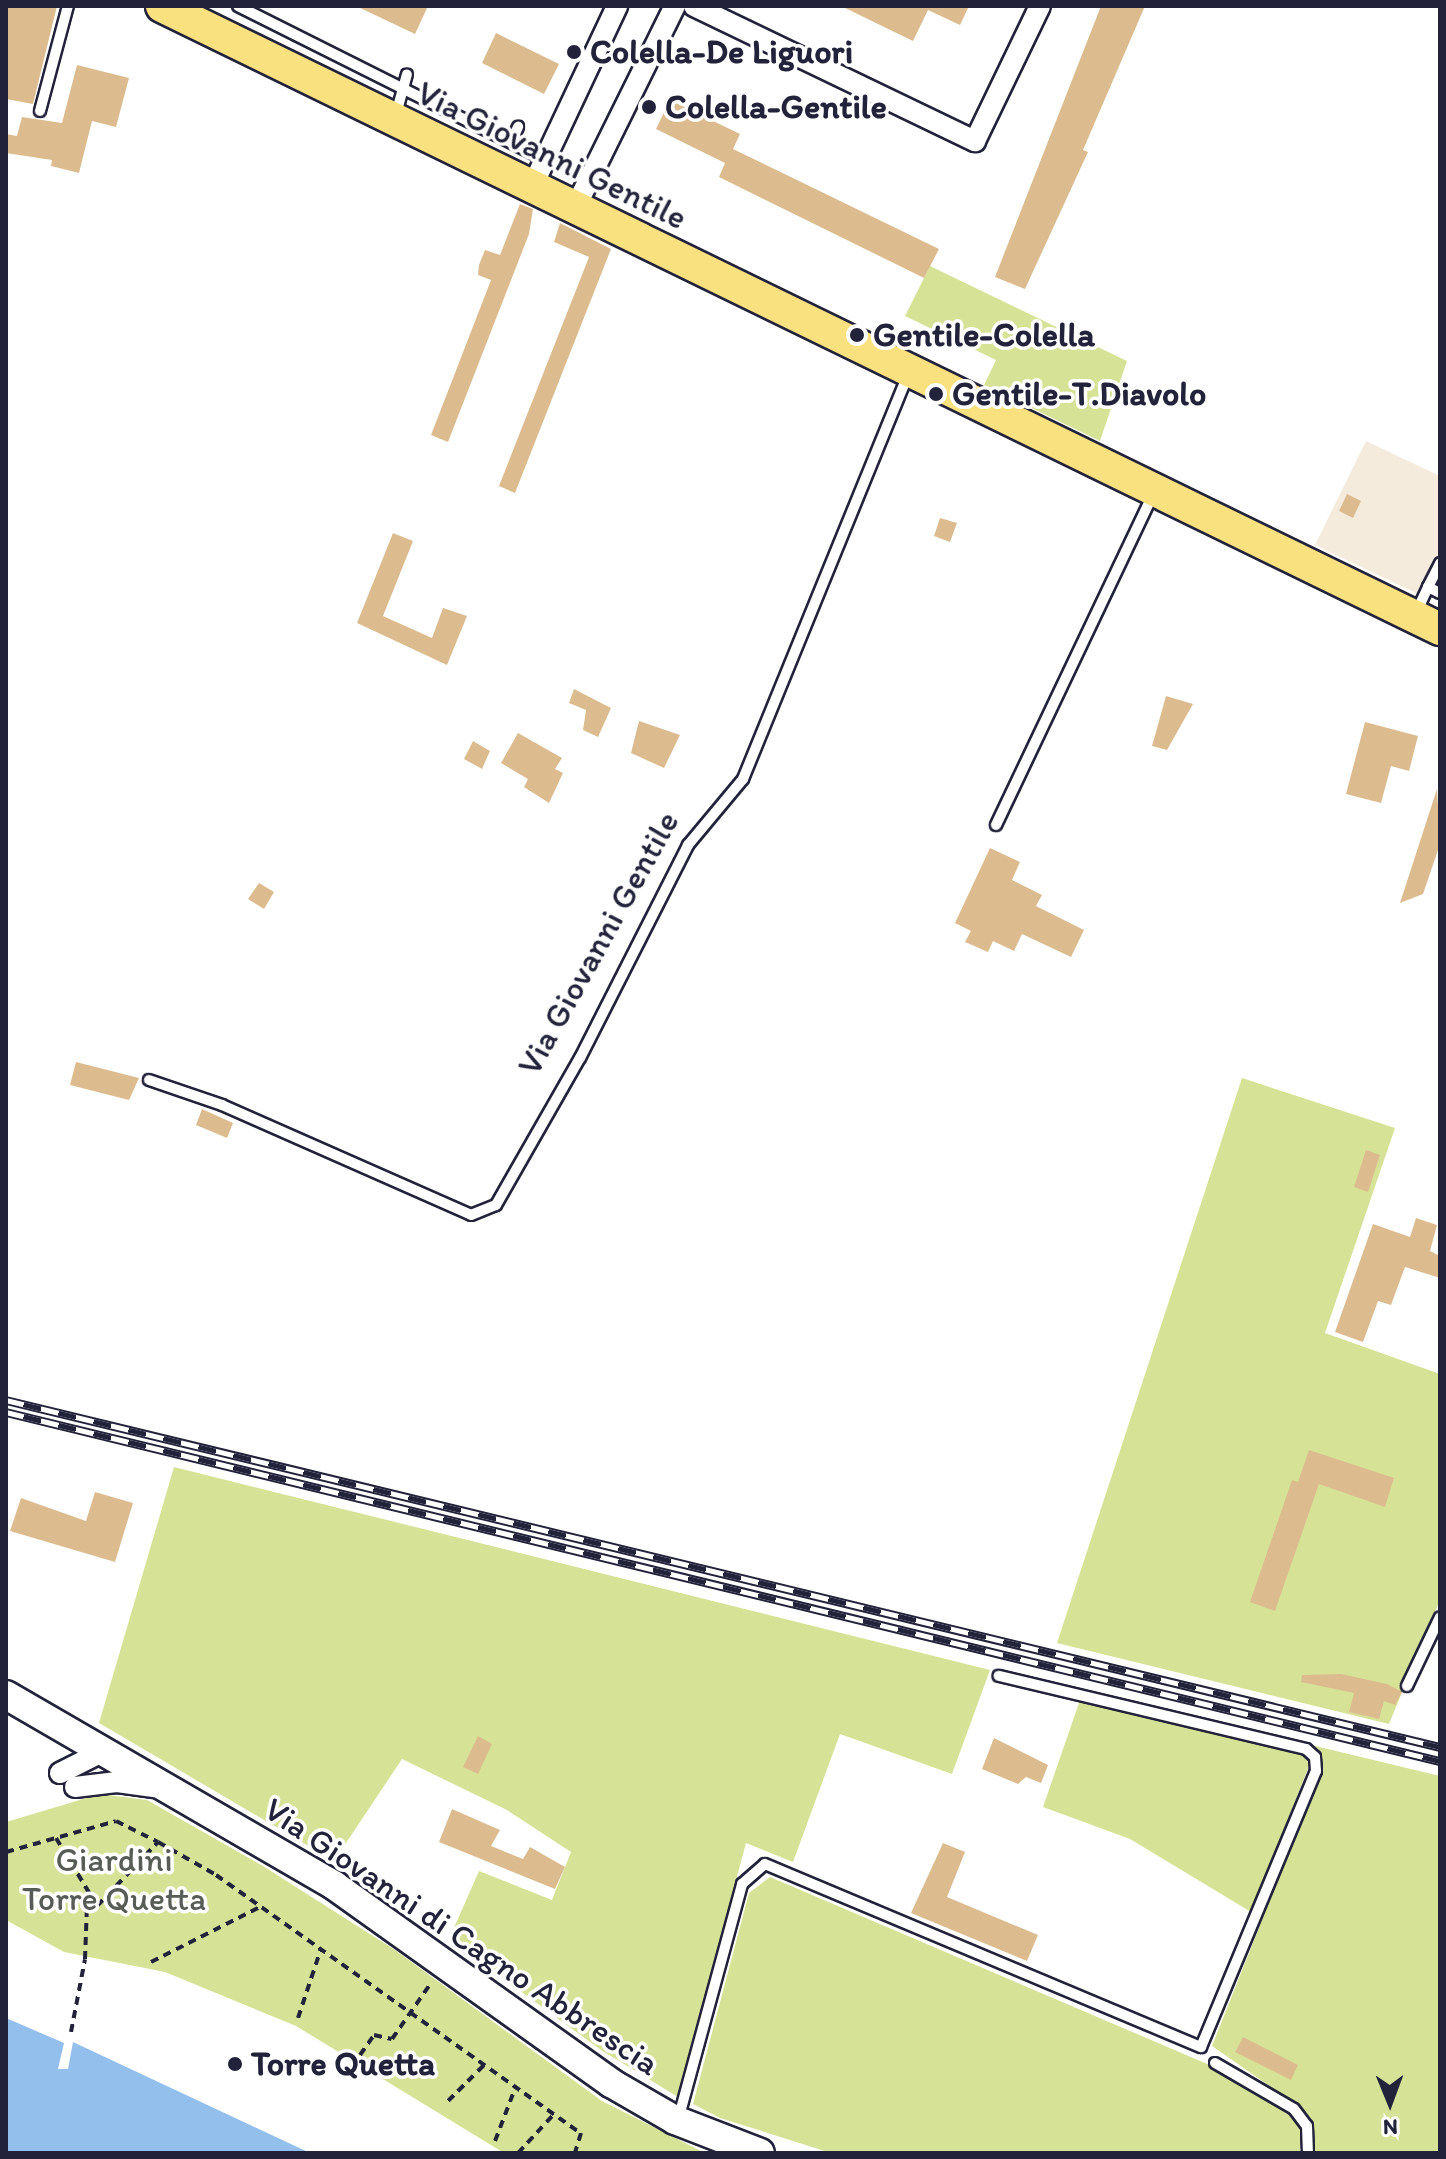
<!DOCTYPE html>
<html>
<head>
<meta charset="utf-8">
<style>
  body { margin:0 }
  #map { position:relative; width:1446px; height:2159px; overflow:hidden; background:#fff; font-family:Itim,sans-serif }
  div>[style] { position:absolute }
  .built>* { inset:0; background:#f4ebdd }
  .green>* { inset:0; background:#d6e396 }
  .water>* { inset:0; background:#93bfec }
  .building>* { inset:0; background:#dcbc8f }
  .path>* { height:4px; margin-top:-2px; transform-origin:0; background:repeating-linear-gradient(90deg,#22223b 0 8px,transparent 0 14px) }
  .roads { filter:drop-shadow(2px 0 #22223b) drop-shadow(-2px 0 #22223b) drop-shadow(0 2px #22223b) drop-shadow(0 -2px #22223b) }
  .lane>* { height:10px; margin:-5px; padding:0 5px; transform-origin:5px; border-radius:5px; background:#fff }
  .street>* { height:20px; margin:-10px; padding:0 10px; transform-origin:10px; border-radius:10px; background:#fff }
  .secondary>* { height:28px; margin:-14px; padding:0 14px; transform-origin:14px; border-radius:14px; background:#fff }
  .primary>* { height:32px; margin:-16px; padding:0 16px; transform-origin:16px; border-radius:16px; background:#fae180 }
  .rail>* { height:9px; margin-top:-4.5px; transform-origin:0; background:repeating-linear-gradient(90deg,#fff 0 18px,#22223b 0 36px); box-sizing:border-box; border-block:2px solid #22223b }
  .dots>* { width:22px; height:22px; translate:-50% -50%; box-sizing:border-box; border:4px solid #fff; border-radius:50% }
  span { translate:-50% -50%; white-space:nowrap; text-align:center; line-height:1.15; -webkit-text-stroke:7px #fff; paint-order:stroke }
  .poi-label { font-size:34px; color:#22223b; font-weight:700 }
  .left { translate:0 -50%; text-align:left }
  .street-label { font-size:34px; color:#22223b }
  .park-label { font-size:34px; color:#585c56 }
  .frame { position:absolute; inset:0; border:8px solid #22223b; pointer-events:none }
  .north { position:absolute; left:1350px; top:2063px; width:80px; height:80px; -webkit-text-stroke:6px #fff; paint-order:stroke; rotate:179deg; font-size:22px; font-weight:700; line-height:32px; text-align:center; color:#22223b }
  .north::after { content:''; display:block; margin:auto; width:28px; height:36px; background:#22223b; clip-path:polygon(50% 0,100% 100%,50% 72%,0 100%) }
</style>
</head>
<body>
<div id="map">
  <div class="built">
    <div style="clip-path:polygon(1366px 441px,1440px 476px,1440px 550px,1418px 594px,1315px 545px)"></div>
  </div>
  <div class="green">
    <div style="clip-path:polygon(930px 266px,1127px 361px,1100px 441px,984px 385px,996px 360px,905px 316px)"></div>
    <div style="clip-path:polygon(1242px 1078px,1395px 1128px,1325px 1333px,1440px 1374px,1440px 1600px,1389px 1724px,1057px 1643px)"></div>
    <div style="clip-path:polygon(174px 1467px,990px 1670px,952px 1774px,840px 1734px,793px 1862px,746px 1843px,678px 2097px,601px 2050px,449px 1939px,479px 1871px,552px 1900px,571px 1852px,507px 1810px,402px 1759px,334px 1861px,99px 1723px)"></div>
    <div style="clip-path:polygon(1080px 1700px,1305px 1753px,1311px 1761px,1251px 1912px,1130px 1839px,1043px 1807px)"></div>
    <div style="clip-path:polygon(1307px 1744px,1440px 1776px,1440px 2153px,1315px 2153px,1313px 2124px,1304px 2110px,1212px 2046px,1322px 1769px,1318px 1752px)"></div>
    <div style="clip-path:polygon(100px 1794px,147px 1800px,263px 1866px,395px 1950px,602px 2101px,705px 2153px,504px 2153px,296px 2026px,165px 1972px,64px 1952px,6px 1920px,6px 1822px)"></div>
    <div style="clip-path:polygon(770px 1877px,1212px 2066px,1295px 2119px,1302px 2129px,1300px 2153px,831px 2153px,720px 2118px,693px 2104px,749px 1893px)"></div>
  </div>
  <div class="water">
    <div style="clip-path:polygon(6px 2018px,64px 2043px,58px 2069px,68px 2069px,73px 2042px,310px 2153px,6px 2153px)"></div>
  </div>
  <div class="building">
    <div style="clip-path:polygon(6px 6px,57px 6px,33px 104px,6px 99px)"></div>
    <div style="clip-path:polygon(356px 6px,428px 6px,415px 34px)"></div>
    <div style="clip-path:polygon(841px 6px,969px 6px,960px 25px,928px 10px,913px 41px)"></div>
    <div style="clip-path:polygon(1101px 6px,1145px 6px,1083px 150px,1088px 152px,1025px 289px,995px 277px)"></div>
    <div style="clip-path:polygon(496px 33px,559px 64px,544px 94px,482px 63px)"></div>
    <div style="clip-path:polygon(77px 65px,129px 78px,116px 127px,92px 121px,79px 173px,51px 166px,52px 160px,6px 153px,6px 134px,17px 136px,22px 117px,62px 123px)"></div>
    <div style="clip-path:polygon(670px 100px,740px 134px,733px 149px,939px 249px,924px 278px,719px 177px,725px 163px,656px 129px)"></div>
    <div style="clip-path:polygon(520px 204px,533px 209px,529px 234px,448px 442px,431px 435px,491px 280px,478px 275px,479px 265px,485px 250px,500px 255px)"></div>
    <div style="clip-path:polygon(560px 223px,611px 249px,515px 493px,499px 486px,589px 257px,554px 242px)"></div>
    <div style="clip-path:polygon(1347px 494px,1361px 501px,1353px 518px,1339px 511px)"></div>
    <div style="clip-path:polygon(940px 518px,957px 523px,950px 542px,934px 536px)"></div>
    <div style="clip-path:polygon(393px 533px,413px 541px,383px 616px,432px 638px,443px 608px,467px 616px,447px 665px,357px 623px)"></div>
    <div style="clip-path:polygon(574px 689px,611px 708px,598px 737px,583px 730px,586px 710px,569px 703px)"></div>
    <div style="clip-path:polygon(1166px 696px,1193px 704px,1167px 750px,1152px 746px)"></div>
    <div style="clip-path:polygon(639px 721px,680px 735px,664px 768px,631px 753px)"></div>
    <div style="clip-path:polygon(1365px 722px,1418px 736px,1409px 771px,1391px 766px,1381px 803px,1346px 794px)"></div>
    <div style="clip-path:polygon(518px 733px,562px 758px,555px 769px,563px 773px,549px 803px,524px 787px,528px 779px,501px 763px)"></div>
    <div style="clip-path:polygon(473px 741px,490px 751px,482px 769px,464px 759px)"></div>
    <div style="clip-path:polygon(1437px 789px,1440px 844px,1423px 894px,1400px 903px)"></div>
    <div style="clip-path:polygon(990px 848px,1020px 862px,1012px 880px,1042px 895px,1036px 906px,1084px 930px,1071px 957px,1022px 934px,1014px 951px,993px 941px,988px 952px,965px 942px,971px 931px,955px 923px)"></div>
    <div style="clip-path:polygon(259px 883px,274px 892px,264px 909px,248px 899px)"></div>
    <div style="clip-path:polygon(76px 1062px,139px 1078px,129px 1100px,70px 1085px)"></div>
    <div style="clip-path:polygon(202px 1109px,233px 1123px,227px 1138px,196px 1125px)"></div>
    <div style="clip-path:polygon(1366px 1150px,1380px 1155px,1368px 1192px,1354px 1187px)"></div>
    <div style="clip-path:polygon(1416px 1218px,1437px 1225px,1430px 1251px,1440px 1256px,1440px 1278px,1405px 1267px,1391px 1305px,1378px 1301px,1363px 1342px,1335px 1332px,1373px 1224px,1410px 1237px)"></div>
    <div style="clip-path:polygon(1309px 1450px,1394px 1478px,1385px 1507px,1319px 1484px,1275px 1611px,1250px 1602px,1292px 1480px,1298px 1482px)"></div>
    <div style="clip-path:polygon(95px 1492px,133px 1503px,115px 1562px,10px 1531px,21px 1498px,86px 1521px)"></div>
    <div style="clip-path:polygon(1341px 1674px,1387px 1684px,1402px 1692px,1395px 1705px,1384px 1701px,1379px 1719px,1349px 1712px,1354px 1693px,1301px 1682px,1302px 1675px)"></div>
    <div style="clip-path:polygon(478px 1736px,492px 1744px,478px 1774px,463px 1767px)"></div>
    <div style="clip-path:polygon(994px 1738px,1048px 1765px,1041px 1783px,1026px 1777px,1018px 1784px,982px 1769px)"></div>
    <div style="clip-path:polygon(452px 1809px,500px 1830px,491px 1846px,523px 1859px,530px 1847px,565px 1867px,555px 1889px,439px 1842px)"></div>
    <div style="clip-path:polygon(943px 1843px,965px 1852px,947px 1897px,1038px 1935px,1027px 1961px,911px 1913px)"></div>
    <div style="clip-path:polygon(1243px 2037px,1298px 2065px,1291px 2080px,1235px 2052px)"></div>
  </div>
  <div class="path">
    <div style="left:56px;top:1838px;width:77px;rotate:58.8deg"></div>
    <div style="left:6px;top:1852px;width:114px;rotate:-15.7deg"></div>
    <div style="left:116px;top:1821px;width:47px;rotate:26.6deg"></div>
    <div style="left:158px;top:1842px;width:67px;rotate:29.6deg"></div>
    <div style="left:216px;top:1875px;width:447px;rotate:35.3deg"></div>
    <div style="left:581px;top:2133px;width:21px;rotate:107deg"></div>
    <div style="left:151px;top:1962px;width:122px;rotate:-26.8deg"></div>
    <div style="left:298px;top:2018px;width:73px;rotate:-71.6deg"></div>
    <div style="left:71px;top:2032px;width:74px;rotate:-79.1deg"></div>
    <div style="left:85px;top:1959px;width:54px;rotate:-87.9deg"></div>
    <div style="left:87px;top:1905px;width:10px;rotate:6deg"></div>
    <div style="left:97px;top:1906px;width:88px;rotate:-46.4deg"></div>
    <div style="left:360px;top:2055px;width:24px;rotate:-55deg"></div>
    <div style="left:374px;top:2035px;width:18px;rotate:13deg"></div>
    <div style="left:392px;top:2039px;width:68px;rotate:-55.1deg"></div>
    <div style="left:448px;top:2101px;width:52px;rotate:-45deg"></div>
    <div style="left:495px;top:2141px;width:59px;rotate:-69.1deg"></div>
    <div style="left:518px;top:2153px;width:53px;rotate:-47.3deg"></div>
  </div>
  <div class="roads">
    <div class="lane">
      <div style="left:238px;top:6px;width:342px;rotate:26.6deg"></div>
      <div style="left:40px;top:111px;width:109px;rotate:-75.1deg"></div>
      <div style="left:396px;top:114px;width:41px;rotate:-74.6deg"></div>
      <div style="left:511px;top:142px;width:17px;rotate:-65deg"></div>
      <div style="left:1428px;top:587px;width:27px;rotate:-63deg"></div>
      <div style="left:1415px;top:615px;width:31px;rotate:-65deg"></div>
      <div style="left:1428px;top:587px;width:13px;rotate:27deg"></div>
      <div style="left:996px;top:825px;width:366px;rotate:-64.6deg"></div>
      <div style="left:149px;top:1080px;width:77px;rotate:18.9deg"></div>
      <div style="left:222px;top:1105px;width:272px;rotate:23.8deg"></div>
      <div style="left:471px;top:1215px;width:27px;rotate:-22deg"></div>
      <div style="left:496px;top:1205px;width:169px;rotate:-60.3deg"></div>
      <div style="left:580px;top:1058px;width:239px;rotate:-63.1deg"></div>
      <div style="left:688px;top:845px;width:86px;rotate:-50.2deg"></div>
      <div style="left:743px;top:779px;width:439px;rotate:-67.8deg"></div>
      <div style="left:1407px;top:1686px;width:76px;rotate:-64.4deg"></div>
      <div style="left:1215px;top:2063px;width:91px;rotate:30.2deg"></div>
      <div style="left:1294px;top:2109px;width:21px;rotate:53deg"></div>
      <div style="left:1307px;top:2126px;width:27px;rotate:88deg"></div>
      <div style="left:678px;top:2120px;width:245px;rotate:-74.8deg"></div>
      <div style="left:742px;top:1884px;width:30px;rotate:-41deg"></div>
      <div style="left:765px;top:1864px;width:473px;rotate:22.8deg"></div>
      <div style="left:1201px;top:2047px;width:299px;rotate:-67.4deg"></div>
      <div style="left:1316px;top:1771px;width:14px;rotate:-94deg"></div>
      <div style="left:1315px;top:1757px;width:12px;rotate:-138deg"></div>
      <div style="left:1306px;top:1749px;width:316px;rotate:-166.6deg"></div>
    </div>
    <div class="street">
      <div style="left:694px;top:6px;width:312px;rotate:25.7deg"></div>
      <div style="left:975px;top:141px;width:150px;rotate:-64.3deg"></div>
      <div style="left:532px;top:187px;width:200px;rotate:-64.8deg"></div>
      <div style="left:575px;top:208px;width:225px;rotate:-63.7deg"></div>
      <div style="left:60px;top:1773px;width:49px;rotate:-26.6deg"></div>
      <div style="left:75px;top:1787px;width:42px;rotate:-6.8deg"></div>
      <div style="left:117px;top:1782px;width:37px;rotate:8deg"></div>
    </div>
    <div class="secondary">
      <div style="left:6px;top:1695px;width:380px;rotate:30.1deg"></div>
      <div style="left:335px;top:1886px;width:339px;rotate:35.5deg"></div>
      <div style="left:611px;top:2083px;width:74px;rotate:30deg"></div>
      <div style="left:675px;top:2120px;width:91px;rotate:21.2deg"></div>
    </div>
    <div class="primary">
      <div style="left:162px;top:6px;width:1422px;rotate:25.99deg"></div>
    </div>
  </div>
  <div class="rail">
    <div style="left:6px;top:1400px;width:1475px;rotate:13.6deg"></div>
    <div style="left:6px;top:1412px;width:1476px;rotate:13.68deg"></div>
  </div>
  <div class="dots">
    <div style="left:574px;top:52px;background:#22223b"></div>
    <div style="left:649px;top:107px;background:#22223b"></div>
    <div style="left:857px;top:335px;background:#22223b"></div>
    <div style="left:936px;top:394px;background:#22223b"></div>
    <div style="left:235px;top:2064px;background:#22223b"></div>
  </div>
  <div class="poi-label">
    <span class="left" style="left:590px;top:52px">Colella-De Liguori</span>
    <span class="left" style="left:665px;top:107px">Colella-Gentile</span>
    <span class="left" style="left:873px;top:335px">Gentile-Colella</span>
    <span class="left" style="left:952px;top:394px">Gentile-T.Diavolo</span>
    <span class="left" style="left:251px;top:2064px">Torre Quetta</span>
  </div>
  <div class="street-label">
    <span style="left:552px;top:155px;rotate:26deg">Via Giovanni Gentile</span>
    <span style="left:598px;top:943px;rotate:-61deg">Via Giovanni Gentile</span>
    <span style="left:462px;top:1936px;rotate:34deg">Via Giovanni di Cagno Abbrescia</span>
  </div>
  <div class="park-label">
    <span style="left:114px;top:1879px">Giardini<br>Torre Quetta</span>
  </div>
  <div class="frame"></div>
  <div class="north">N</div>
</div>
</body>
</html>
